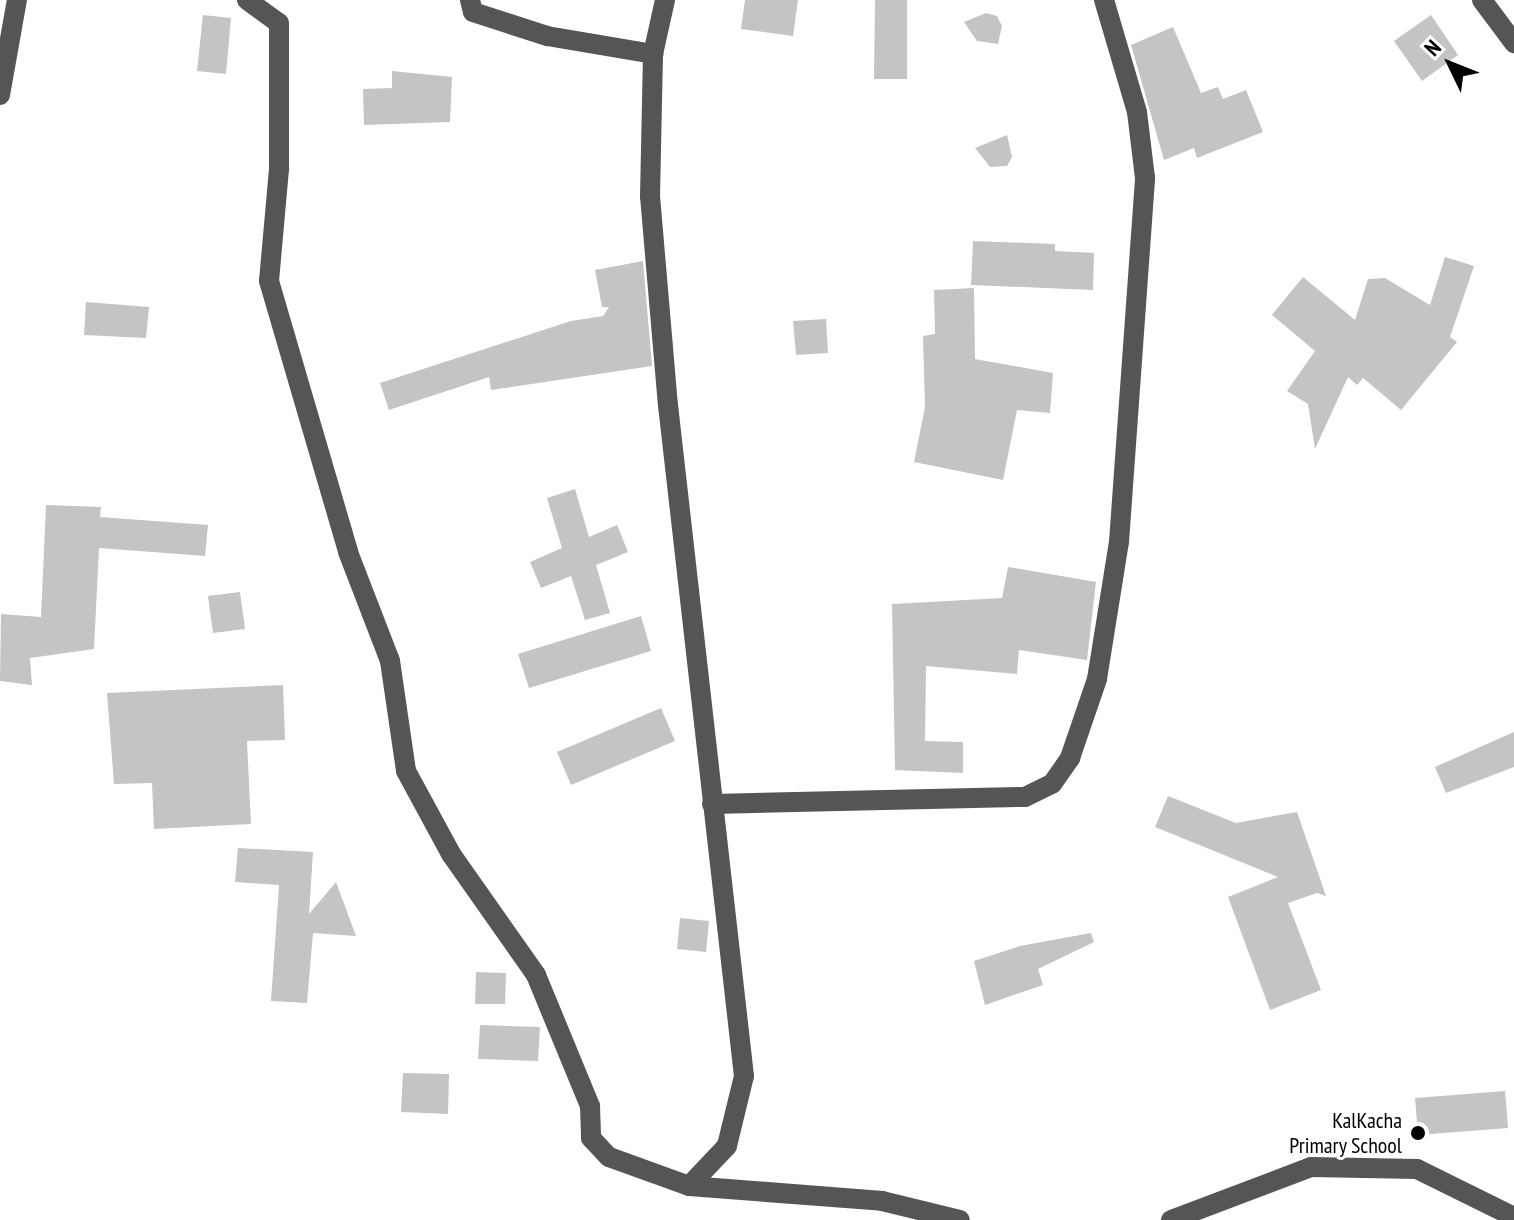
<!DOCTYPE html>
<html>
<head>
<meta charset="utf-8">
<style>
  body { margin:0 }
  #map { position:relative; width:1514px; height:1220px; overflow:hidden; background:#fff; font-family:"PT Sans Narrow",sans-serif }
  div>[style] { position:absolute }
  .building>* { inset:0; background:#c4c4c4 }
  .minor>* { height:20px; margin:-10px; padding:0 10px; transform-origin:10px; border-radius:10px; background:#555 }
  .dots>* { width:22px; height:22px; translate:-50% -50%; box-sizing:border-box; border:4px solid #fff; border-radius:50% }
  span { translate:-50% -50%; white-space:nowrap; text-align:center; line-height:1.15; -webkit-text-stroke:6px #fff; paint-order:stroke }
  .poi-label { font-size:22px; color:#000 }
  .right { translate:-100% -50%; text-align:right }
  .north { position:absolute; left:1410px; top:24px; width:80px; height:80px; -webkit-text-stroke:6px #fff; paint-order:stroke; rotate:313deg; font-size:22px; font-weight:700; line-height:32px; text-align:center; color:#000 }
  .north::after { content:''; display:block; margin:auto; width:28px; height:36px; background:#000; clip-path:polygon(50% 0,100% 100%,50% 72%,0 100%) }
</style>
</head>
<body>
<div id="map">
  <div class="building">
    <div style="clip-path:polygon(745px 0,798px 0,793px 36px,741px 29px)"></div>
    <div style="clip-path:polygon(875px 0,907px 0,907px 79px,874px 79px)"></div>
    <div style="clip-path:polygon(986px 13px,997px 16px,1002px 26px,998px 44px,977px 41px,964px 22px)"></div>
    <div style="clip-path:polygon(203px 15px,231px 18px,226px 74px,197px 71px)"></div>
    <div style="clip-path:polygon(1431px 15px,1458px 55px,1422px 81px,1394px 41px)"></div>
    <div style="clip-path:polygon(1173px 27px,1201px 93px,1218px 87px,1223px 99px,1246px 90px,1263px 132px,1197px 158px,1194px 148px,1164px 160px,1131px 45px)"></div>
    <div style="clip-path:polygon(392px 71px,452px 77px,450px 122px,364px 125px,363px 89px,392px 88px)"></div>
    <div style="clip-path:polygon(1007px 135px,1012px 157px,1007px 166px,990px 167px,975px 148px)"></div>
    <div style="clip-path:polygon(973px 241px,1055px 244px,1055px 251px,1094px 253px,1093px 290px,971px 285px)"></div>
    <div style="clip-path:polygon(1445px 257px,1474px 266px,1450px 337px,1457px 342px,1401px 410px,1363px 378px,1357px 385px,1348px 377px,1315px 449px,1308px 404px,1287px 391px,1315px 351px,1272px 315px,1303px 277px,1355px 320px,1368px 279px,1385px 278px,1430px 305px)"></div>
    <div style="clip-path:polygon(643px 261px,652px 366px,491px 390px,489px 377px,389px 410px,380px 383px,571px 321px,603px 316px,609px 307px,602px 307px,595px 270px)"></div>
    <div style="clip-path:polygon(974px 288px,975px 359px,1053px 373px,1050px 413px,1017px 410px,1003px 480px,914px 462px,925px 407px,923px 336px,935px 334px,934px 290px)"></div>
    <div style="clip-path:polygon(86px 302px,149px 307px,146px 338px,84px 335px)"></div>
    <div style="clip-path:polygon(826px 319px,828px 353px,796px 355px,793px 321px)"></div>
    <div style="clip-path:polygon(575px 489px,589px 537px,617px 525px,628px 552px,596px 565px,610px 613px,585px 620px,571px 576px,541px 588px,530px 562px,562px 548px,547px 498px)"></div>
    <div style="clip-path:polygon(46px 505px,101px 507px,100px 517px,208px 525px,205px 556px,99px 548px,94px 649px,30px 658px,32px 685px,0 681px,1px 614px,41px 617px)"></div>
    <div style="clip-path:polygon(1008px 567px,1096px 582px,1087px 660px,1019px 650px,1017px 674px,926px 666px,925px 741px,963px 742px,963px 773px,895px 770px,892px 604px,1002px 598px)"></div>
    <div style="clip-path:polygon(240px 592px,245px 629px,213px 633px,208px 596px)"></div>
    <div style="clip-path:polygon(641px 616px,651px 651px,529px 688px,518px 654px)"></div>
    <div style="clip-path:polygon(283px 685px,285px 740px,247px 741px,251px 824px,154px 829px,152px 783px,114px 784px,107px 693px)"></div>
    <div style="clip-path:polygon(661px 708px,675px 741px,571px 785px,557px 752px)"></div>
    <div style="clip-path:polygon(1514px 732px,1514px 767px,1446px 793px,1435px 767px)"></div>
    <div style="clip-path:polygon(1168px 796px,1236px 823px,1297px 812px,1326px 896px,1317px 893px,1288px 903px,1321px 990px,1270px 1010px,1228px 897px,1278px 877px,1155px 827px)"></div>
    <div style="clip-path:polygon(238px 848px,313px 852px,309px 914px,336px 882px,356px 936px,313px 933px,307px 1003px,271px 1001px,279px 885px,235px 882px)"></div>
    <div style="clip-path:polygon(680px 918px,709px 921px,706px 952px,677px 949px)"></div>
    <div style="clip-path:polygon(1091px 933px,1094px 942px,1038px 969px,1043px 985px,985px 1005px,974px 961px,1020px 946px)"></div>
    <div style="clip-path:polygon(476px 972px,506px 973px,505px 1004px,475px 1004px)"></div>
    <div style="clip-path:polygon(480px 1025px,540px 1027px,538px 1061px,478px 1059px)"></div>
    <div style="clip-path:polygon(403px 1073px,449px 1074px,448px 1114px,401px 1112px)"></div>
    <div style="clip-path:polygon(1505px 1091px,1508px 1128px,1418px 1135px,1415px 1098px)"></div>
  </div>
  <div class="minor">
    <div style="left:247px;top:0;width:39px;rotate:36deg"></div>
    <div style="left:279px;top:23px;width:146px;rotate:90deg"></div>
    <div style="left:279px;top:169px;width:112px;rotate:95.1deg"></div>
    <div style="left:269px;top:281px;width:282px;rotate:73.7deg"></div>
    <div style="left:348px;top:552px;width:117px;rotate:68.9deg"></div>
    <div style="left:390px;top:661px;width:111px;rotate:81.7deg"></div>
    <div style="left:406px;top:771px;width:94px;rotate:61.5deg"></div>
    <div style="left:451px;top:854px;width:148px;rotate:54.9deg"></div>
    <div style="left:536px;top:975px;width:142px;rotate:67.6deg"></div>
    <div style="left:590px;top:1106px;width:32px;rotate:88deg"></div>
    <div style="left:591px;top:1138px;width:26px;rotate:47deg"></div>
    <div style="left:609px;top:1157px;width:85px;rotate:19.9deg"></div>
    <div style="left:689px;top:1186px;width:194px;rotate:4.4deg"></div>
    <div style="left:882px;top:1201px;width:80px;rotate:13.7deg"></div>
    <div style="left:470px;top:0;width:12px;rotate:76deg"></div>
    <div style="left:473px;top:12px;width:78px;rotate:18deg"></div>
    <div style="left:547px;top:36px;width:108px;rotate:9.6deg"></div>
    <div style="left:665px;top:0;width:55px;rotate:102.5deg"></div>
    <div style="left:653px;top:54px;width:142px;rotate:91.2deg"></div>
    <div style="left:650px;top:196px;width:210px;rotate:85.1deg"></div>
    <div style="left:668px;top:405px;width:675px;rotate:83.54deg"></div>
    <div style="left:744px;top:1076px;width:72px;rotate:103.7deg"></div>
    <div style="left:727px;top:1146px;width:55px;rotate:133.5deg"></div>
    <div style="left:1482px;top:0;width:54px;rotate:53.3deg"></div>
    <div style="left:0;top:95px;width:97px;rotate:-79.9deg"></div>
    <div style="left:712px;top:804px;width:313px;rotate:-1.3deg"></div>
    <div style="left:1025px;top:797px;width:30px;rotate:-26deg"></div>
    <div style="left:1052px;top:784px;width:32px;rotate:-55deg"></div>
    <div style="left:1070px;top:758px;width:83px;rotate:-71.1deg"></div>
    <div style="left:1097px;top:679px;width:139px;rotate:-80.9deg"></div>
    <div style="left:1119px;top:542px;width:365px;rotate:-85.9deg"></div>
    <div style="left:1145px;top:178px;width:66px;rotate:-96.9deg"></div>
    <div style="left:1137px;top:112px;width:117px;rotate:-106.4deg"></div>
    <div style="left:1171px;top:1220px;width:150px;rotate:-20.7deg"></div>
    <div style="left:1311px;top:1167px;width:106px;rotate:1.1deg"></div>
    <div style="left:1417px;top:1169px;width:108px;rotate:26.3deg"></div>
  </div>
  <div class="dots">
    <div style="left:1418px;top:1133px;background:#000"></div>
  </div>
  <div class="poi-label">
    <span class="right" style="left:1402px;top:1133px">KalKacha<br>Primary School</span>
  </div>
  <div class="north">N</div>
</div>
</body>
</html>
